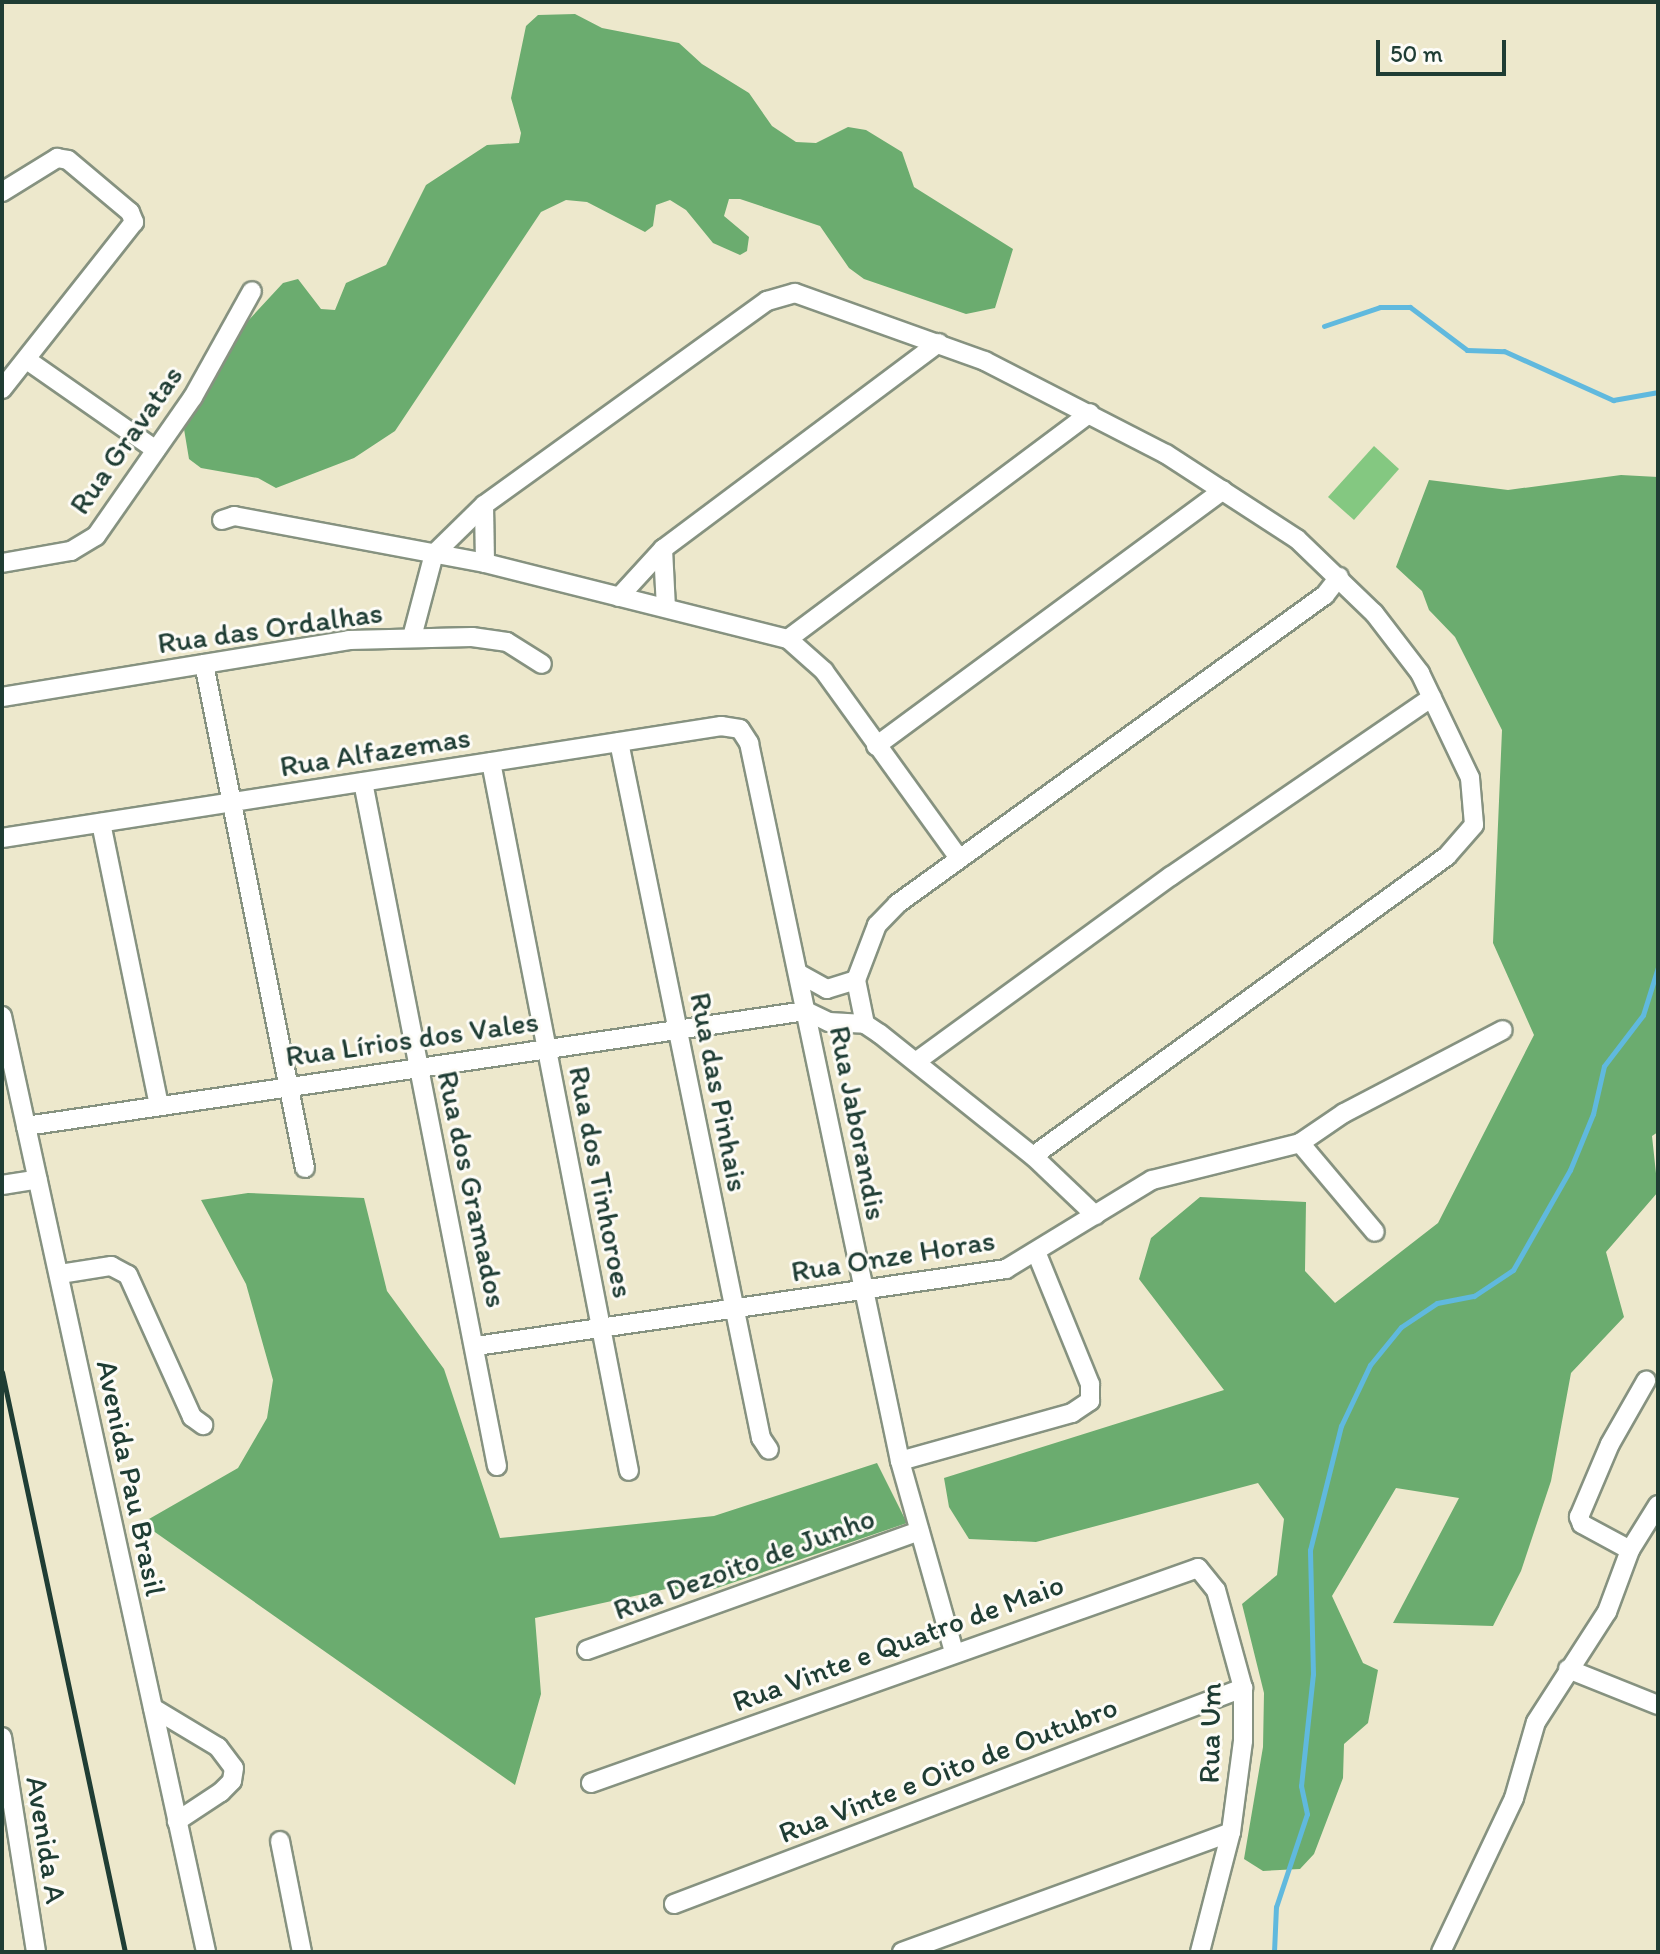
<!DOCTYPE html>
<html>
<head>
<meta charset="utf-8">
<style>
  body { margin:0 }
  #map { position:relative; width:1660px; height:1954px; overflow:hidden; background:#ede8cc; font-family:Itim,sans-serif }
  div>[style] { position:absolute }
  .green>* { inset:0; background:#84c881 }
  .forest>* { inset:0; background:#6bac6f }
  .stream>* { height:5px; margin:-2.5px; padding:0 2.5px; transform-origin:2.5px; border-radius:2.5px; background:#60b9de }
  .roads { filter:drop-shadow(2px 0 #869280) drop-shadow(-2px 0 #869280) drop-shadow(0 2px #869280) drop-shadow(0 -2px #869280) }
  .street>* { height:18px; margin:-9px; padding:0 9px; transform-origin:9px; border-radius:9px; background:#fff }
  .rail>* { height:5px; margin:-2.5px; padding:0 2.5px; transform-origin:2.5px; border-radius:2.5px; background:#1f3d34 }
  span { translate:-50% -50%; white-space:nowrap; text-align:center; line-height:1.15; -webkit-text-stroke:6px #fdfcf7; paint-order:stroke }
  .street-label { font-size:30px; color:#1f3d34 }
  .frame { position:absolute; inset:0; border:4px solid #1f3d34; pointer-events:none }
  .scale { position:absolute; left:1376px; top:40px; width:130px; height:36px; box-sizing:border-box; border:4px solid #1f3d34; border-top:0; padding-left:10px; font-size:24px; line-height:28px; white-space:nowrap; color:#1f3d34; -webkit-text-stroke:6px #fdfcf7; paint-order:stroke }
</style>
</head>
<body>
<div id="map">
  <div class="green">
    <div style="clip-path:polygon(1374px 446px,1399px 469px,1354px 520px,1328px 497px)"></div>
  </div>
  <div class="forest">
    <div style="clip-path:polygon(575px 14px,602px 28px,679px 43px,702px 64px,749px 93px,772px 126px,796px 142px,816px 143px,848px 127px,866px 130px,902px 152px,914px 187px,1013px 249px,995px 308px,966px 314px,864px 279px,849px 268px,820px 226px,740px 199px,729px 199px,724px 216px,749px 237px,747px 251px,740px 255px,713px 243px,686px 210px,670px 200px,656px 205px,653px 226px,645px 232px,587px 202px,566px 200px,541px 212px,395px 431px,354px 458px,276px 488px,258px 478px,201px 468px,189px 459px,184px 429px,234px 336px,283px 283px,298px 279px,321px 309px,335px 310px,346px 283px,386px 265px,426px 185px,487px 145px,519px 143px,521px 133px,511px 98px,526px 26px,538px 15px)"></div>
    <div style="clip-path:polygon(1621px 475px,1658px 477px,1658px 1132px,1652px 1136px,1658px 1192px,1606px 1252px,1624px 1317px,1571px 1373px,1551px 1481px,1521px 1571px,1493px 1626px,1393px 1623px,1459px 1498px,1396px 1488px,1332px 1596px,1363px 1663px,1378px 1670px,1368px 1723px,1344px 1744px,1343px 1778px,1314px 1854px,1300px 1869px,1263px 1871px,1244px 1859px,1263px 1747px,1264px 1693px,1242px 1604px,1277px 1575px,1284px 1519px,1258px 1483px,1036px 1542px,969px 1539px,949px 1507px,944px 1478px,1224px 1390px,1139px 1279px,1151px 1238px,1200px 1197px,1306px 1202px,1305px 1271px,1335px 1303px,1438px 1223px,1534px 1035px,1493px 943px,1502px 730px,1455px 637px,1429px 610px,1422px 591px,1396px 567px,1429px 480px,1508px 490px)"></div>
    <div style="clip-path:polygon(248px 1193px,364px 1198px,387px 1291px,444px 1369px,500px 1538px,714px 1516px,877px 1463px,907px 1523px,714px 1589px,666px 1589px,535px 1618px,541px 1694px,515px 1785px,142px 1523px,238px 1468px,267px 1418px,273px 1380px,246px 1284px,201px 1200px)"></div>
  </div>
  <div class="stream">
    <div style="left:1324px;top:326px;width:59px;rotate:-18.7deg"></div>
    <div style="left:1380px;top:307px;width:30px"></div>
    <div style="left:1410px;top:307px;width:71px;rotate:37deg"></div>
    <div style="left:1467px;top:350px;width:37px;rotate:2deg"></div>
    <div style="left:1504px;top:351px;width:120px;rotate:24.2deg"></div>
    <div style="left:1613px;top:400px;width:46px;rotate:-10.1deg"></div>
    <div style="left:1274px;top:1952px;width:45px;rotate:-87.5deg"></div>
    <div style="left:1276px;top:1907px;width:98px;rotate:-71.6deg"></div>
    <div style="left:1307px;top:1814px;width:29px;rotate:-102deg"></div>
    <div style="left:1301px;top:1786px;width:113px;rotate:-83.9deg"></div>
    <div style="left:1313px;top:1674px;width:124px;rotate:-91.4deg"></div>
    <div style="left:1310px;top:1550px;width:128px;rotate:-76deg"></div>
    <div style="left:1341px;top:1426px;width:68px;rotate:-64.6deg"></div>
    <div style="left:1370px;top:1365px;width:49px;rotate:-50.8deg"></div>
    <div style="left:1401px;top:1327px;width:43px;rotate:-33.7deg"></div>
    <div style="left:1437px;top:1303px;width:38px;rotate:-11deg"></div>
    <div style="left:1474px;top:1296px;width:47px;rotate:-33.7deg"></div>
    <div style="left:1513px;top:1270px;width:115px;rotate:-60.3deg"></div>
    <div style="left:1570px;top:1170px;width:61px;rotate:-67.7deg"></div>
    <div style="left:1593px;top:1114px;width:49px;rotate:-77.1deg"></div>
    <div style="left:1604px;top:1066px;width:64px;rotate:-52.6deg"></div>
    <div style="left:1643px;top:1015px;width:50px;rotate:-72.6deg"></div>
  </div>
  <div class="roads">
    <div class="street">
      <div style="left:2px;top:192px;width:65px;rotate:-31.7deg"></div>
      <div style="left:57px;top:158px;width:11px;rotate:10deg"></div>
      <div style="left:68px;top:160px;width:81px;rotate:40deg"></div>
      <div style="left:130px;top:212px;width:11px;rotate:68deg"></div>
      <div style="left:134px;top:222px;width:213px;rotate:128.3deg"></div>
      <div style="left:27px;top:360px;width:157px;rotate:34.9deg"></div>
      <div style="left:484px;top:505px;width:58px;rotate:89deg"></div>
      <div style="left:222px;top:520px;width:13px;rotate:-18deg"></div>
      <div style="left:234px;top:516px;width:255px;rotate:10.6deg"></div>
      <div style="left:485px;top:563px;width:312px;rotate:14.1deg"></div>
      <div style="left:788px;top:639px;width:48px;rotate:41.6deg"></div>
      <div style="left:824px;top:671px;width:229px;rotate:54.2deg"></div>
      <div style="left:663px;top:549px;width:59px;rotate:87.1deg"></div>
      <div style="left:2px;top:563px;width:70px;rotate:-9.9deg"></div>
      <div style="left:71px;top:551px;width:29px;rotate:-31deg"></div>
      <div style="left:96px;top:536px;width:169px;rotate:-55.1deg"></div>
      <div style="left:193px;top:397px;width:121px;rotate:-60.9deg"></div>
      <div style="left:619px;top:597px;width:65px;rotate:-47.5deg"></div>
      <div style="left:663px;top:549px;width:344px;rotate:-36.8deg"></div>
      <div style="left:412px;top:637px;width:86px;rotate:-75.2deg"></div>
      <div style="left:434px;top:554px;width:70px;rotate:-44.4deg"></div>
      <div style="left:484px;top:505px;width:349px;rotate:-35.8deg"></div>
      <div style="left:767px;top:301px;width:29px;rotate:-16deg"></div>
      <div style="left:795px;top:293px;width:202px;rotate:19.7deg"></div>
      <div style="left:985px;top:361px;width:203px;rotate:27.2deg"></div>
      <div style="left:1166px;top:454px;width:156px;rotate:33deg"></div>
      <div style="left:1297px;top:539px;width:107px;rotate:43.9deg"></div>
      <div style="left:1374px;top:613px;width:76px;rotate:52.5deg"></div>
      <div style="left:1420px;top:673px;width:116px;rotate:64.5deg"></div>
      <div style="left:1470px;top:778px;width:47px;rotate:85.1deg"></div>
      <div style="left:1474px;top:825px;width:41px;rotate:131.1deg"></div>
      <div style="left:1447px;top:856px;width:511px;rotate:144.07deg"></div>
      <div style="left:788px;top:639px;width:377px;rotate:-36.8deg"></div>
      <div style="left:204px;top:664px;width:514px;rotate:78.67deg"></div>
      <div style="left:2px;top:697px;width:352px;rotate:-9.3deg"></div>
      <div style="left:349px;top:640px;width:123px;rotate:-1.4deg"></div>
      <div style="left:472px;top:637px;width:35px;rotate:8deg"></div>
      <div style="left:507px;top:642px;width:41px;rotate:32.2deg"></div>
      <div style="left:619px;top:742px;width:710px;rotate:78.47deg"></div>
      <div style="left:761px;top:1438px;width:14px;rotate:56deg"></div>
      <div style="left:876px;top:746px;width:431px;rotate:-36.4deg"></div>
      <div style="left:491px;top:762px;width:722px;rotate:78.99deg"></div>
      <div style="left:363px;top:782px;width:697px;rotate:78.92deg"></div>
      <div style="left:101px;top:823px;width:288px;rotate:78.4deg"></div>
      <div style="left:2px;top:838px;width:728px;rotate:-8.85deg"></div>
      <div style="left:721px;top:726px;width:19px;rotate:9deg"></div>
      <div style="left:740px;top:729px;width:17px;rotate:57deg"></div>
      <div style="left:749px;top:743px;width:734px;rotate:78.12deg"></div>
      <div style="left:900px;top:1461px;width:198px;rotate:74.2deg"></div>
      <div style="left:798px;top:973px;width:33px;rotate:29deg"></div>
      <div style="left:827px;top:989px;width:30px;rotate:-17deg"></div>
      <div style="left:806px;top:1011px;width:25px;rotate:26deg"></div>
      <div style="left:829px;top:1022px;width:36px;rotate:3deg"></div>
      <div style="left:865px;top:1024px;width:18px;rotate:34deg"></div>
      <div style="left:880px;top:1034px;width:196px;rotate:38.6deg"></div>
      <div style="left:1033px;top:1156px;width:86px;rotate:43.6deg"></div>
      <div style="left:2px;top:1016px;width:958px;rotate:77.7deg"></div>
      <div style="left:865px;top:1024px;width:45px;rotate:-101.6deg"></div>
      <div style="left:856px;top:980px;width:59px;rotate:-69.1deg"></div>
      <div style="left:877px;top:925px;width:29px;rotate:-46deg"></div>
      <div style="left:897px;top:904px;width:528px;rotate:-35.83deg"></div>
      <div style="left:1325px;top:595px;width:23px;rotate:-52deg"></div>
      <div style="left:917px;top:1061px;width:314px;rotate:-36.1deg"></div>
      <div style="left:1171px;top:876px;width:316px;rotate:-34.4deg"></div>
      <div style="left:26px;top:1126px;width:788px;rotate:-8.39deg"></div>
      <div style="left:1300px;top:1143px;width:116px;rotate:49.9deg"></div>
      <div style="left:2px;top:1185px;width:36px;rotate:-9deg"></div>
      <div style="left:60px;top:1274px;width:52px;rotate:-8.9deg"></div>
      <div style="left:111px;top:1266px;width:19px;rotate:28deg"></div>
      <div style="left:128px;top:1275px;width:156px;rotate:65.7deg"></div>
      <div style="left:192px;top:1417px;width:14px;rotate:36deg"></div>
      <div style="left:476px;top:1346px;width:536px;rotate:-8.27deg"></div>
      <div style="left:1006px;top:1269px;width:171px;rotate:-31.4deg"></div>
      <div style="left:1152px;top:1180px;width:153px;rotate:-14deg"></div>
      <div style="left:1300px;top:1143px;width:53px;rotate:-34.3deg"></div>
      <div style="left:1344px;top:1113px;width:179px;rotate:-27.6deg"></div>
      <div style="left:900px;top:1461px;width:179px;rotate:-15.6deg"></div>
      <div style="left:1072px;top:1413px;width:22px;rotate:-34deg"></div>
      <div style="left:1090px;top:1401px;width:17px;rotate:-90deg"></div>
      <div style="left:1090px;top:1384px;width:143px;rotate:-112.2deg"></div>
      <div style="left:1630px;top:1550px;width:55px;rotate:-151.6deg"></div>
      <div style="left:1582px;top:1524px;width:8px;rotate:-113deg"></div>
      <div style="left:1579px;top:1517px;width:79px;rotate:-67deg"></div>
      <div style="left:1610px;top:1444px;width:73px;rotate:-60.3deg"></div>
      <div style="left:587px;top:1650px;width:353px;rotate:-19.7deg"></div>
      <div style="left:1568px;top:1669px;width:97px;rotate:21.8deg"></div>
      <div style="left:153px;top:1708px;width:76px;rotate:31deg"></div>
      <div style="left:218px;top:1747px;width:26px;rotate:53deg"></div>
      <div style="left:234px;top:1768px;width:13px;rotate:99deg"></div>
      <div style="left:232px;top:1781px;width:16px;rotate:135deg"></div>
      <div style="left:221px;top:1792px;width:53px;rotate:146.6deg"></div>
      <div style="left:2px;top:1737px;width:218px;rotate:81deg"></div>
      <div style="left:591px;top:1783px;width:644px;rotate:-19.5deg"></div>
      <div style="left:1198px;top:1568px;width:28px;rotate:51deg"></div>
      <div style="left:1216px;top:1590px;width:102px;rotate:74.6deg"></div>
      <div style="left:1243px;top:1688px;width:53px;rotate:90deg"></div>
      <div style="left:1243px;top:1741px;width:92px;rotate:97.5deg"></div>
      <div style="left:1231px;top:1832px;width:124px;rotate:104.5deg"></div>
      <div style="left:280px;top:1841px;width:113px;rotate:78.8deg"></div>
      <div style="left:674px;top:1904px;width:609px;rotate:-20.79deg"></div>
      <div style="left:902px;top:1952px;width:350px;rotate:-20deg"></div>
      <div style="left:1441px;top:1952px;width:170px;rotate:-64.6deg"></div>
      <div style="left:1514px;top:1798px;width:79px;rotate:-73.9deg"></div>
      <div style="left:1536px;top:1722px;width:131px;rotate:-57.2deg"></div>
      <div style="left:1607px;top:1612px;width:66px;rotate:-69.6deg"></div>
      <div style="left:1630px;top:1550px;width:53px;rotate:-58.1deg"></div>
    </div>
  </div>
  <div class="rail">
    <div style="left:2px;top:1372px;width:593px;rotate:78.03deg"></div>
  </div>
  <div class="street-label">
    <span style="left:126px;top:440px;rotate:-55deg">Rua Gravatas</span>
    <span style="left:270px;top:628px;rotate:-8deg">Rua das Ordalhas</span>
    <span style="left:375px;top:752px;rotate:-9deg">Rua Alfazemas</span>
    <span style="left:412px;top:1039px;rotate:-8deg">Rua Lírios dos Vales</span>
    <span style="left:719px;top:1092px;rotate:79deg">Rua das Pinhais</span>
    <span style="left:858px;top:1123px;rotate:79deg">Rua Jaborandis</span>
    <span style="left:601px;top:1182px;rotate:79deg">Rua dos Tinhoroes</span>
    <span style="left:472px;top:1189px;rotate:78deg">Rua dos Gramados</span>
    <span style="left:893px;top:1256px;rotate:-9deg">Rua Onze Horas</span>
    <span style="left:131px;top:1478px;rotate:78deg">Avenida Pau Brasil</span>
    <span style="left:744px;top:1564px;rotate:-20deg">Rua Dezoito de Junho</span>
    <span style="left:898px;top:1643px;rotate:-20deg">Rua Vinte e Quatro de Maio</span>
    <span style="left:1210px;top:1733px;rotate:-89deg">Rua Um</span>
    <span style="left:948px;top:1770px;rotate:-21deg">Rua Vinte e Oito de Outubro</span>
    <span style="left:46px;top:1840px;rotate:81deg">Avenida A</span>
  </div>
  <div class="frame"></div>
  <div class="scale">50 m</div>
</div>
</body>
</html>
